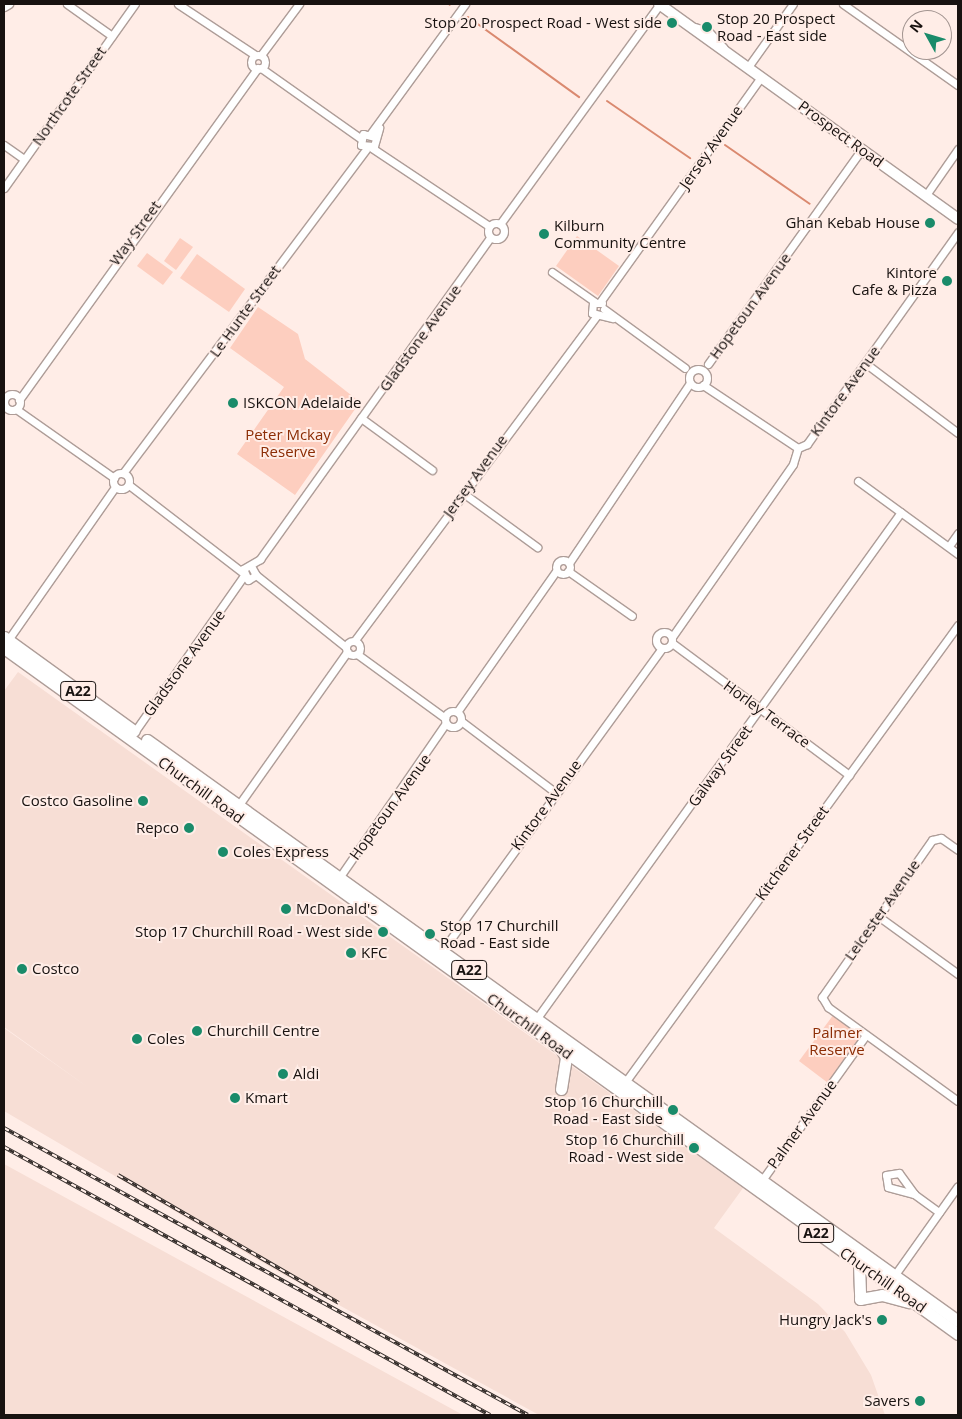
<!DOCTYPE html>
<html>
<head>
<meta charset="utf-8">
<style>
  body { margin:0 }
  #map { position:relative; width:962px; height:1419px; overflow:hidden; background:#ffede7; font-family:"Open Sans",sans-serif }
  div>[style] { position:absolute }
  .built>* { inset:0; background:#f7ded5 }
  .green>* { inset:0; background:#fdcebf }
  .stream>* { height:2px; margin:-1px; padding:0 1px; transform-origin:1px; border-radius:1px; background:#da896f }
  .roads { filter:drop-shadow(1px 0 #ae9d98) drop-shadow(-1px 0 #ae9d98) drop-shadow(0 1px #ae9d98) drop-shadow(0 -1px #ae9d98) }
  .minor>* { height:7px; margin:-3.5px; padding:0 3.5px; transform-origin:3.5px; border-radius:3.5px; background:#fff }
  .minor>.ring { margin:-3.5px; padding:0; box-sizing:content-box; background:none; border:7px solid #fff; border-radius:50% }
  .secondary>* { height:10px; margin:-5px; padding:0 5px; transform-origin:5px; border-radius:5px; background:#fff }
  .primary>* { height:11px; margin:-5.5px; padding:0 5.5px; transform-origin:5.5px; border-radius:5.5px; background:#fff }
  .rail>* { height:4px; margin-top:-2px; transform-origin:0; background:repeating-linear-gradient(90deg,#ffede7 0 5.5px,#332c29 0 11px); box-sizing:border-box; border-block:1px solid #332c29 }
  .dots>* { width:14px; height:14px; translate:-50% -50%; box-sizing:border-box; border:2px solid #ffede7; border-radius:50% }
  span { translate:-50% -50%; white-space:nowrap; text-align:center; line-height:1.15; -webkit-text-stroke:4px #ffede7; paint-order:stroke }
  .shield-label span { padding:1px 4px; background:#ffede7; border:1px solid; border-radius:4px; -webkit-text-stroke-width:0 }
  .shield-label { font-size:14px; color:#181210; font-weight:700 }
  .poi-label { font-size:15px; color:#181210 }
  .left { translate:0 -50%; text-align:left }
  .right { translate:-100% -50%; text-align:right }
  .street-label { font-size:15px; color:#181210 }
  .park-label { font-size:15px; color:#8c2d05 }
  .frame { position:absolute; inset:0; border:5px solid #181210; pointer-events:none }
  .north { position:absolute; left:902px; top:10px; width:50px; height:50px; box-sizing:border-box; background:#ffede7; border:1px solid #a39591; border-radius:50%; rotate:309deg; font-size:14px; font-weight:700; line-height:20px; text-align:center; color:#181210 }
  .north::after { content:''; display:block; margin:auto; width:18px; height:22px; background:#1a8b6a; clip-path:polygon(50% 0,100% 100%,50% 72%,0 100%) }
</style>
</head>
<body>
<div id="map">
  <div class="built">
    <div style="clip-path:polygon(18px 672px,743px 1188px,714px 1228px,818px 1304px,845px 1332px,871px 1375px,885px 1415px,539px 1415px,277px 1271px,4px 1111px,4px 1028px,89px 1088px,4px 1027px,4px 691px)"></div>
    <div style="clip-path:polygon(4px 1164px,463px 1415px,4px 1415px)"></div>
  </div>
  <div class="green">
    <div style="clip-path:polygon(577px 236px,619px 266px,598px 296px,556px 266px)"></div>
    <div style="clip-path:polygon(180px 238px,193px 247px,176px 270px,164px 261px)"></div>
    <div style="clip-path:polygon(147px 253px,173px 272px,163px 285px,137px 266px)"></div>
    <div style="clip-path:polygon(197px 254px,245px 289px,229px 312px,180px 278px)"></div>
    <div style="clip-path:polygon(258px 307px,298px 334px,305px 359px,360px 402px,295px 495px,237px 454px,284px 387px,230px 348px)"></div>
    <div style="clip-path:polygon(834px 1014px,864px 1036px,828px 1083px,799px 1061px)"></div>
  </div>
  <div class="stream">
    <div style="left:449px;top:4px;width:1px;rotate:45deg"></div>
    <div style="left:468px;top:17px;width:137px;rotate:35.8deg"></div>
    <div style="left:607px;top:101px;width:101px;rotate:34.5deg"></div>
    <div style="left:725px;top:145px;width:103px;rotate:34.8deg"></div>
  </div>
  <div class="roads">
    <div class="minor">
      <div style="left:67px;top:4px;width:55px;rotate:35.4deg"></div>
      <div style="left:178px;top:4px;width:92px;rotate:33.5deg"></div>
      <div style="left:843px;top:4px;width:141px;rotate:35.2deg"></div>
      <div style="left:4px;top:7px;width:6px;rotate:-31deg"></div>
      <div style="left:261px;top:55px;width:64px;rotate:-53.3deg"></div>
      <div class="ring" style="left:251px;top:55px;width:7px;height:7px"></div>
      <div style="left:748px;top:67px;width:77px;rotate:-54.5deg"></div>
      <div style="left:261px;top:68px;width:121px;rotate:35.3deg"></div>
      <div style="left:371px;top:133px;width:160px;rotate:-53.9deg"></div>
      <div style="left:375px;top:137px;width:12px;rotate:-166deg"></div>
      <div style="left:363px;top:134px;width:11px;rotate:100deg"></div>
      <div style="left:361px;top:145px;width:13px;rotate:4deg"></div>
      <div style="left:374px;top:146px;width:19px;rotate:-74deg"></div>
      <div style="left:4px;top:145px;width:24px;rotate:35deg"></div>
      <div style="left:372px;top:148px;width:141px;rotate:33.7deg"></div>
      <div style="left:4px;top:188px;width:226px;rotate:-54.6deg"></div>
      <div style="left:926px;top:195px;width:56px;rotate:-55.2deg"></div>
      <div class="ring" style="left:488px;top:223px;width:9px;height:9px"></div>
      <div style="left:500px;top:224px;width:272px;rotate:-54deg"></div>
      <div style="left:552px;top:272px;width:52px;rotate:34.9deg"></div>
      <div style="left:600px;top:302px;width:277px;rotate:-54.4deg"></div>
      <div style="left:602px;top:303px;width:9px;rotate:180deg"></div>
      <div style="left:593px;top:303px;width:10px;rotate:96deg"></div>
      <div style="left:592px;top:313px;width:21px;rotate:14deg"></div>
      <div style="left:604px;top:309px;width:100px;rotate:36.1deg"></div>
      <div style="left:865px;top:363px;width:116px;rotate:37deg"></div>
      <div style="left:708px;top:364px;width:264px;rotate:-54.4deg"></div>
      <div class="ring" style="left:689px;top:369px;width:11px;height:11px"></div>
      <div style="left:703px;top:385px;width:114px;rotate:33.6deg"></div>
      <div class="ring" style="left:4px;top:394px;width:9px;height:9px"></div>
      <div style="left:19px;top:400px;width:409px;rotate:-54.3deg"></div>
      <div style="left:16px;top:409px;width:120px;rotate:35.1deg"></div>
      <div style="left:361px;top:418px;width:88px;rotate:36.2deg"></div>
      <div class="ring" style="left:113px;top:473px;width:9px;height:9px"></div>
      <div style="left:123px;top:473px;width:405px;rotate:-53.1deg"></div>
      <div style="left:858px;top:481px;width:124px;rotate:36.1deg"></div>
      <div style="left:129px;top:485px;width:143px;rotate:37.6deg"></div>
      <div style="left:463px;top:493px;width:92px;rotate:36.1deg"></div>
      <div style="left:949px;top:546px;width:16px;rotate:-55deg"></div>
      <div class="ring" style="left:556px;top:560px;width:7px;height:7px"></div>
      <div style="left:569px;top:563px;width:217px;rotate:-56.1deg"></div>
      <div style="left:251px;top:566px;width:10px;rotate:61deg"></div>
      <div style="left:256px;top:575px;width:9px;rotate:148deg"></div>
      <div style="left:248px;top:580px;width:12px;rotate:-114deg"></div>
      <div style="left:243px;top:569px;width:20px;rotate:-30deg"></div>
      <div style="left:260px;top:559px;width:395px;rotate:-54.4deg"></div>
      <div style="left:568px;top:571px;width:78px;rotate:35.1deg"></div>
      <div style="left:256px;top:575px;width:115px;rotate:38.7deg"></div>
      <div class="ring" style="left:656px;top:632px;width:9px;height:9px"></div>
      <div style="left:672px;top:637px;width:211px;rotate:-55deg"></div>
      <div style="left:793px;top:464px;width:17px;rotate:-73deg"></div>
      <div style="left:798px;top:448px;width:10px;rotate:-24deg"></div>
      <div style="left:807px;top:444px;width:260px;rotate:-54.5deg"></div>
      <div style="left:8px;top:640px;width:187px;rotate:-55deg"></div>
      <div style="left:355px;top:640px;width:405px;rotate:-53.3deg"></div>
      <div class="ring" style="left:346px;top:641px;width:7px;height:7px"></div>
      <div style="left:672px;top:643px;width:221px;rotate:36.7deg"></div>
      <div style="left:357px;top:654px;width:109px;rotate:36deg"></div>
      <div class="ring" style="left:445px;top:711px;width:9px;height:9px"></div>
      <div style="left:457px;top:712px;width:172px;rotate:-54.9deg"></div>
      <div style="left:461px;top:721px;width:118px;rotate:37.1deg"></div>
      <div style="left:133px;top:734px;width:192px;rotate:-55deg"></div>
      <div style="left:238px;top:806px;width:189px;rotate:-54.7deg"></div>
      <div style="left:958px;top:850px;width:21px;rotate:-145deg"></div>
      <div style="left:941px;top:838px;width:9px;rotate:167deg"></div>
      <div style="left:932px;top:840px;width:192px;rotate:125deg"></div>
      <div style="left:822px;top:997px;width:12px;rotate:59deg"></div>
      <div style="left:828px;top:1007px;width:160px;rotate:35.9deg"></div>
      <div style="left:339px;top:878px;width:188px;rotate:-55.4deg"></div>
      <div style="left:878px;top:916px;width:99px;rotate:35.9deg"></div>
      <div style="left:442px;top:951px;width:374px;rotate:-54deg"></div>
      <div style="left:537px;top:1018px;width:623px;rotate:-54.27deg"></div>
      <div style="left:626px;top:1081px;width:564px;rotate:-53.94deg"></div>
      <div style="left:760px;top:1183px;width:182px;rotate:-54.4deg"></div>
      <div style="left:914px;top:1194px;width:27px;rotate:-165deg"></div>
      <div style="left:888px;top:1187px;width:12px;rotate:-99deg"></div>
      <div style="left:886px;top:1175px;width:13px;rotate:-9deg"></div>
      <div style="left:899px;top:1173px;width:26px;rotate:54deg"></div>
      <div style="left:914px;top:1194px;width:31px;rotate:36deg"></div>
      <div style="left:894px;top:1276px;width:110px;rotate:-54.6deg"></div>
    </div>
    <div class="secondary">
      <div style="left:659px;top:4px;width:368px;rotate:35.7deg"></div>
      <div style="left:695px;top:29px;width:14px;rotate:17deg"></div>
      <div style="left:708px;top:33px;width:22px;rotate:47deg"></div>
    </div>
    <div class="primary">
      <div style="left:4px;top:637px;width:160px;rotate:35.9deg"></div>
      <div style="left:4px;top:648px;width:1175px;rotate:35.72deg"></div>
      <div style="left:147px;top:740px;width:998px;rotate:35.62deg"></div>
      <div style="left:561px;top:1089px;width:32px;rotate:-81deg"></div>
      <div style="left:566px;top:1057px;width:9px;rotate:-122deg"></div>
      <div style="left:859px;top:1264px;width:35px;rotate:88deg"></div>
      <div style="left:860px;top:1299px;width:22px;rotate:-10deg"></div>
      <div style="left:882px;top:1295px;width:28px;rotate:15deg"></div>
    </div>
  </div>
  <div class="rail">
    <div style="left:4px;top:1128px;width:597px;rotate:28.71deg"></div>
    <div style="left:4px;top:1147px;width:555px;rotate:28.87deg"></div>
    <div style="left:118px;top:1175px;width:255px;rotate:30.1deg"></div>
  </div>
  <div class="dots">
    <div style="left:672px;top:23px;background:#1a8b6a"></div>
    <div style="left:707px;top:27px;background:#1a8b6a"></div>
    <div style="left:930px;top:223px;background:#1a8b6a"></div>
    <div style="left:544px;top:234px;background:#1a8b6a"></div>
    <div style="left:947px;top:281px;background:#1a8b6a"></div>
    <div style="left:233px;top:403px;background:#1a8b6a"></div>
    <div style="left:143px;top:801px;background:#1a8b6a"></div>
    <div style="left:189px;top:828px;background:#1a8b6a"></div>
    <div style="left:223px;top:852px;background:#1a8b6a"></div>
    <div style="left:286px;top:909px;background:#1a8b6a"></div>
    <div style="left:383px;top:932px;background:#1a8b6a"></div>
    <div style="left:430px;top:934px;background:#1a8b6a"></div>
    <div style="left:351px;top:953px;background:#1a8b6a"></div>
    <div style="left:22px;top:969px;background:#1a8b6a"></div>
    <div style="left:197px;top:1031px;background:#1a8b6a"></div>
    <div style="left:137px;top:1039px;background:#1a8b6a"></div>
    <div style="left:283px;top:1074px;background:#1a8b6a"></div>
    <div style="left:235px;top:1098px;background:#1a8b6a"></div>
    <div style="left:673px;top:1110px;background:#1a8b6a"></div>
    <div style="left:694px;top:1148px;background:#1a8b6a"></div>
    <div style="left:882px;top:1320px;background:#1a8b6a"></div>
    <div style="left:920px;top:1401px;background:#1a8b6a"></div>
  </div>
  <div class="shield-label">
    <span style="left:78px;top:691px">A22</span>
    <span style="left:469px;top:970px">A22</span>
    <span style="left:816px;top:1233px">A22</span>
  </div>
  <div class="poi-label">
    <span class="left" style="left:717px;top:27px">Stop 20 Prospect<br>Road - East side</span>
    <span class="right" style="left:662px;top:23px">Stop 20 Prospect Road - West side</span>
    <span class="right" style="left:920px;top:223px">Ghan Kebab House</span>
    <span class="left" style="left:554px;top:234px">Kilburn<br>Community Centre</span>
    <span class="right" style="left:937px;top:281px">Kintore<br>Cafe &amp; Pizza</span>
    <span class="left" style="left:243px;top:403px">ISKCON Adelaide</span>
    <span class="right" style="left:133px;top:801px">Costco Gasoline</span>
    <span class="right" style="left:179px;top:828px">Repco</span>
    <span class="left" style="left:233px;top:852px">Coles Express</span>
    <span class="left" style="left:296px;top:909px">McDonald's</span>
    <span class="left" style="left:440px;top:934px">Stop 17 Churchill<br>Road - East side</span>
    <span class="right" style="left:373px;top:932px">Stop 17 Churchill Road - West side</span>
    <span class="left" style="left:361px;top:953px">KFC</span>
    <span class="left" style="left:32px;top:969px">Costco</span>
    <span class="left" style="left:207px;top:1031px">Churchill Centre</span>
    <span class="left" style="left:147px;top:1039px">Coles</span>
    <span class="left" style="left:293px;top:1074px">Aldi</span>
    <span class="left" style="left:245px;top:1098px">Kmart</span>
    <span class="right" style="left:663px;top:1110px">Stop 16 Churchill<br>Road - East side</span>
    <span class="right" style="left:684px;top:1148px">Stop 16 Churchill<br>Road - West side</span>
    <span class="right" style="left:872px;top:1320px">Hungry Jack's</span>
    <span class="right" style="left:910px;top:1401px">Savers</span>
  </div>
  <div class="street-label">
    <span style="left:69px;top:96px;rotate:-55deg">Northcote Street</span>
    <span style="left:841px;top:134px;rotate:36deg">Prospect Road</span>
    <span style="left:711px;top:147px;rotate:-55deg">Jersey Avenue</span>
    <span style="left:135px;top:233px;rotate:-54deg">Way Street</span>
    <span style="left:750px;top:306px;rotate:-54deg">Hopetoun Avenue</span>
    <span style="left:245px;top:311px;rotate:-54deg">Le Hunte Street</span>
    <span style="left:420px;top:338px;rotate:-54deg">Gladstone Avenue</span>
    <span style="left:845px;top:391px;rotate:-54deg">Kintore Avenue</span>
    <span style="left:475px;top:476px;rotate:-54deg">Jersey Avenue</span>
    <span style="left:184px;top:663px;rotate:-54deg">Gladstone Avenue</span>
    <span style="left:767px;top:714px;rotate:36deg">Horley Terrace</span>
    <span style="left:720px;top:766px;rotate:-54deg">Galway Street</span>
    <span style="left:201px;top:790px;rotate:36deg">Churchill Road</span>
    <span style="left:546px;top:805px;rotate:-54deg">Kintore Avenue</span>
    <span style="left:390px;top:807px;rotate:-54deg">Hopetoun Avenue</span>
    <span style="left:792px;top:853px;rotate:-54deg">Kitchener Street</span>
    <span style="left:882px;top:910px;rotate:-55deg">Leicester Avenue</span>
    <span style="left:530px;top:1026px;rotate:36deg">Churchill Road</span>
    <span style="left:802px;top:1124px;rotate:-54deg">Palmer Avenue</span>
    <span style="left:883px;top:1280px;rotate:35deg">Churchill Road</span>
  </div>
  <div class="park-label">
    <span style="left:288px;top:443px">Peter Mckay<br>Reserve</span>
    <span style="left:837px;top:1041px">Palmer<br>Reserve</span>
  </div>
  <div class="frame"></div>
  <div class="north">N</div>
</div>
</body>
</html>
